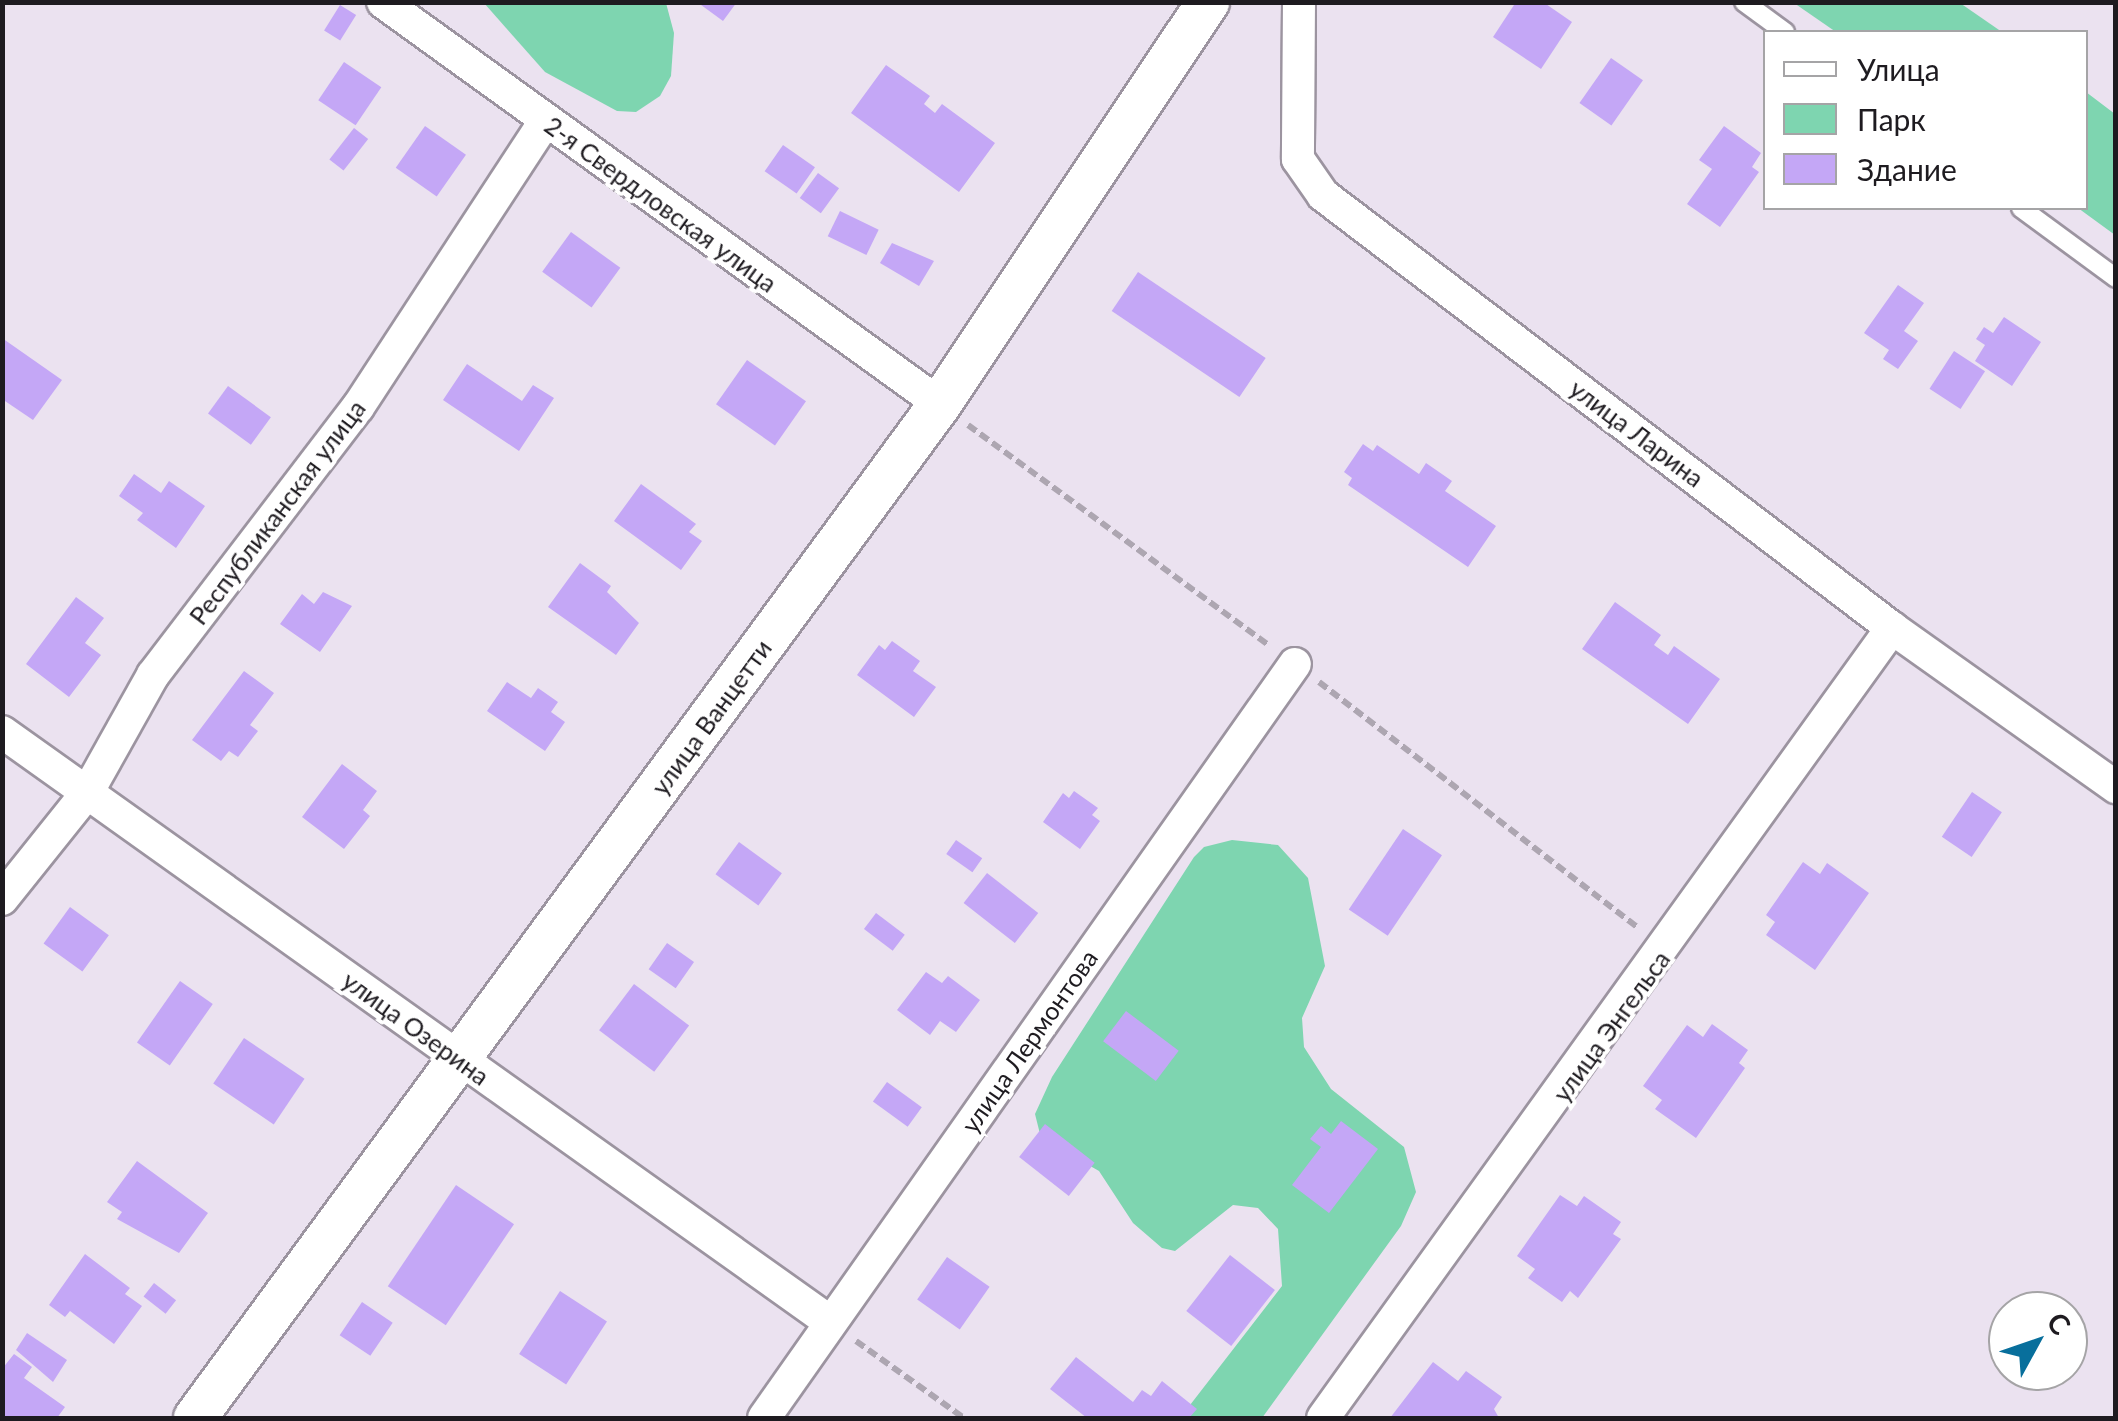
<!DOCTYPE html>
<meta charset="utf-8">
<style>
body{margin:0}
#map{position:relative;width:2118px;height:1421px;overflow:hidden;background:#ebe2f0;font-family:Lato,sans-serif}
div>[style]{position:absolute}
.green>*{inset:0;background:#7ed5b0}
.building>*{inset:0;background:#c4a7f6;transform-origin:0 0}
.path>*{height:6px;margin-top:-3px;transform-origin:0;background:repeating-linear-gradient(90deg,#ada6b1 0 10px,transparent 0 15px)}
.roads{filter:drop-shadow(2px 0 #9c94a0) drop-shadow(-2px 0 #9c94a0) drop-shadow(0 2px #9c94a0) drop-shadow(0 -2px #9c94a0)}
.service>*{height:18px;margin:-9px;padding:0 9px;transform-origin:9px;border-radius:9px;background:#fff}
.minor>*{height:32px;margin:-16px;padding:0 16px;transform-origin:16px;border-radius:16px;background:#fff}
.tertiary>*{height:42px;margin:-21px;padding:0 21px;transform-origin:21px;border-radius:21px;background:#fff}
span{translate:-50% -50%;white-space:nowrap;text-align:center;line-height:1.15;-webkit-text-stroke:8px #fff;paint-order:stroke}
.street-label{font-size:25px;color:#1e1b20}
.frame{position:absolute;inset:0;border:5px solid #1e1b20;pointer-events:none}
.legend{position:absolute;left:1763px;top:30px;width:325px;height:180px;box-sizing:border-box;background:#fff;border:2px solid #a5a4a6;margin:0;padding:12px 18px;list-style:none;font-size:30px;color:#1e1b20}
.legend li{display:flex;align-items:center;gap:20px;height:50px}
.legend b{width:50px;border:2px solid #a5a4a6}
.north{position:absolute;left:1988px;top:1291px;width:100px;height:100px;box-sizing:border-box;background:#fff;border:2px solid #a5a4a6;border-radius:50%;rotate:50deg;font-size:28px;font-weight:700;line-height:40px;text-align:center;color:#1e1b20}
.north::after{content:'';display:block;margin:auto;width:35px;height:45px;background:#086f9c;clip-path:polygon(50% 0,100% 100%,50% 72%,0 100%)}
</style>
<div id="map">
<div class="green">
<div style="clip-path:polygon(484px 3px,666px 3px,674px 33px,671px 76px,660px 96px,636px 112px,617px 111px,545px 72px)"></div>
<div style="clip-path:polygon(1794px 3px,1960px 3px,2002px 32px,1836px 32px)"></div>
<div style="clip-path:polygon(2086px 92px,2115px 114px,2115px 235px,2078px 208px,2086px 208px)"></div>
<div style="clip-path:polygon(1232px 840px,1278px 845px,1308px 878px,1325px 966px,1302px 1018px,1304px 1047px,1331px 1089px,1404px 1147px,1416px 1192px,1401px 1226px,1262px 1418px,1180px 1418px,1282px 1286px,1278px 1229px,1258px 1208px,1233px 1205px,1175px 1251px,1162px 1248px,1133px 1223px,1099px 1171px,1041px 1138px,1035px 1114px,1052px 1077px,1194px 857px,1204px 847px)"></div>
</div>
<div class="building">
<div style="clip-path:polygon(697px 2px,737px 2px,723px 21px)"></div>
<div style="clip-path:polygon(1516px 2px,1543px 2px,1572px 22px,1541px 69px,1493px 37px)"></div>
<div style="left:340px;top:5px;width:19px;height:30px;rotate:32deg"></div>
<div style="left:1611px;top:58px;width:39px;height:55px;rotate:35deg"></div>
<div style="left:344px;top:62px;width:45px;height:46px;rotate:34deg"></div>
<div style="clip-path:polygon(886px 65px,930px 96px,924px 104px,935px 113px,942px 104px,995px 143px,959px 192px,851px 113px)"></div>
<div style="left:425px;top:126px;width:50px;height:51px;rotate:35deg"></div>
<div style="clip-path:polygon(1724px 126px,1761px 153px,1752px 167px,1759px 172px,1720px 227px,1687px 204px,1712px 169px,1699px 160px)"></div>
<div style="left:354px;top:128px;width:18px;height:40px;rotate:38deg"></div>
<div style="left:783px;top:145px;width:39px;height:32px;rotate:35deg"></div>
<div style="left:818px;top:173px;width:26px;height:31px;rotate:36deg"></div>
<div style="left:840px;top:211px;width:43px;height:28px;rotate:26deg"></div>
<div style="left:571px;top:232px;width:61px;height:49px;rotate:36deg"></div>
<div style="clip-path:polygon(892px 243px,934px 261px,919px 286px,880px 263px)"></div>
<div style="left:1138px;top:272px;width:154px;height:47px;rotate:34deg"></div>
<div style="clip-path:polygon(1898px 285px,1924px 303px,1904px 331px,1918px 341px,1898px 369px,1883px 359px,1889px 350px,1864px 333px)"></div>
<div style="clip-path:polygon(2004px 317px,2041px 342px,2012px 386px,1975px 361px,1985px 345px,1976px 339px,1984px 327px,1993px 333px)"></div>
<div style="clip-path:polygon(2px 338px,62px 380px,33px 420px,2px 399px)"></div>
<div style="left:1954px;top:351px;width:37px;height:45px;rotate:33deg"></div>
<div style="left:747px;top:360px;width:72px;height:54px;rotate:35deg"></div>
<div style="clip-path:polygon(467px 364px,522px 401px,533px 385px,554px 398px,519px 451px,443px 400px)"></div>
<div style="left:228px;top:386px;width:53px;height:34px;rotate:36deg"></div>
<div style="clip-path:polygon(1363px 444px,1373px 451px,1377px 445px,1419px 474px,1426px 463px,1452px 481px,1445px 491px,1496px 526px,1468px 567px,1348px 485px,1352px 478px,1344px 472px)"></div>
<div style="clip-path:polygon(134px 474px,161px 493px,169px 481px,205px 506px,176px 548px,137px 520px,143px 513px,119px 496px)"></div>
<div style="clip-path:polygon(641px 484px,696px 524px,689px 532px,702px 541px,681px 570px,614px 521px)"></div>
<div style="clip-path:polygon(580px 563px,611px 586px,607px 592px,639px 623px,616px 655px,548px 607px)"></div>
<div style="clip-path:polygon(323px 592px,352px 606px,320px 652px,280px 624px,302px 594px,314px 604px)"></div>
<div style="clip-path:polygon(76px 597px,104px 618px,85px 643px,101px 655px,69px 697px,26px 664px)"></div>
<div style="clip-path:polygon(1615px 602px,1661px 635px,1654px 645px,1668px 655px,1674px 646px,1720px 679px,1688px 724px,1582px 649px)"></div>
<div style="clip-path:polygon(892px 641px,920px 661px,913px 671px,936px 687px,914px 717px,857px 675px,879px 645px,885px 650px)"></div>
<div style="clip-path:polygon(244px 671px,274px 693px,250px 725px,258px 731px,238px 757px,229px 751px,221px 761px,192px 740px)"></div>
<div style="clip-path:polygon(507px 682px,531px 698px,538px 688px,558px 702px,551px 712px,565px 722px,545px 751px,487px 711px)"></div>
<div style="clip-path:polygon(342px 764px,377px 791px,363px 810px,370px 816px,344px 849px,302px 817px)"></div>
<div style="clip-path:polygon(1074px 791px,1098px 808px,1092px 815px,1100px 821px,1080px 849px,1043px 822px,1063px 793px,1069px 798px)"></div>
<div style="left:1972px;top:792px;width:36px;height:54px;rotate:34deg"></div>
<div style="left:1403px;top:829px;width:47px;height:97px;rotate:34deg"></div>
<div style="left:956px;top:840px;width:32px;height:17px;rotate:35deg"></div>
<div style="left:739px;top:842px;width:53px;height:40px;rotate:36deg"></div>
<div style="clip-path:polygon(1803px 862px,1820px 874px,1827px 863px,1869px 893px,1815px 970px,1766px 935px,1775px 922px,1766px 915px)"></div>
<div style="left:987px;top:873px;width:65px;height:38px;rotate:38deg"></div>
<div style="left:70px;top:907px;width:48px;height:45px;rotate:36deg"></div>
<div style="left:876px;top:913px;width:36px;height:20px;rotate:37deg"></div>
<div style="left:667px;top:943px;width:33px;height:32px;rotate:35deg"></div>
<div style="clip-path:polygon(926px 972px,942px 983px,948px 976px,980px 1000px,956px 1032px,940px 1021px,930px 1035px,897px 1010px)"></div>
<div style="left:180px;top:981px;width:40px;height:75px;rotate:35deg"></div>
<div style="left:634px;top:984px;width:69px;height:58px;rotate:37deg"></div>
<div style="left:1126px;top:1011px;width:66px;height:38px;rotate:37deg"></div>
<div style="clip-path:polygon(1712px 1024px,1748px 1050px,1739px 1063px,1745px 1068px,1696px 1138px,1655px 1109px,1662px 1100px,1643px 1086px,1687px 1025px,1703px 1037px)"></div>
<div style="left:244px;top:1038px;width:73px;height:55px;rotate:34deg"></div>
<div style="left:887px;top:1082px;width:43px;height:24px;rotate:36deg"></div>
<div style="clip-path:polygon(1341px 1121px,1378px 1149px,1329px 1213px,1292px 1185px,1321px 1147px,1310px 1139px,1321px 1126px,1331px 1134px)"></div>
<div style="left:1045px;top:1124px;width:63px;height:42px;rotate:38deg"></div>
<div style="clip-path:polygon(137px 1161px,208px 1213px,179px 1253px,117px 1219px,122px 1212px,107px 1202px)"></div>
<div style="left:456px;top:1185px;width:70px;height:122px;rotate:34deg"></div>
<div style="clip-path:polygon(1560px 1195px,1577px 1206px,1584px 1196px,1621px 1222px,1613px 1234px,1621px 1239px,1578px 1298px,1570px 1291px,1562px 1302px,1528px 1278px,1535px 1269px,1517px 1256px)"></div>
<div style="clip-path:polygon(85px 1254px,130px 1288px,125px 1294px,142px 1306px,114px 1344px,70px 1311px,65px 1317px,49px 1305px)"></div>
<div style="left:1230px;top:1255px;width:57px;height:71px;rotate:38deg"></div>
<div style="left:947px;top:1257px;width:52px;height:52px;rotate:35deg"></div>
<div style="left:154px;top:1283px;width:28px;height:17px;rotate:38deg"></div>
<div style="left:560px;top:1291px;width:56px;height:75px;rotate:33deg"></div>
<div style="left:362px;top:1302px;width:37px;height:40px;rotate:34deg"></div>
<div style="clip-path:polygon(27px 1333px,67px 1360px,53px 1382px,16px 1350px)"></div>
<div style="clip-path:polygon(14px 1354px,32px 1367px,24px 1378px,65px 1407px,57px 1418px,2px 1418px,2px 1369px)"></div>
<div style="clip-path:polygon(1076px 1357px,1133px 1402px,1142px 1390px,1151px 1396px,1162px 1381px,1197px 1409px,1189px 1418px,1087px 1418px,1050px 1389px)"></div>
<div style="clip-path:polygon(1433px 1362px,1458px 1381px,1466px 1371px,1502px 1397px,1494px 1409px,1499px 1418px,1390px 1418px)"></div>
</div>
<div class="path">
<div style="left:968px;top:425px;width:373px;rotate:36.2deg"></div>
<div style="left:1319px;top:682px;width:403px;rotate:37.6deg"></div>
<div style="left:856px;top:1341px;width:133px;rotate:35.5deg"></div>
</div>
<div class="roads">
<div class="service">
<div style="left:1744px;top:2px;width:51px;rotate:36.2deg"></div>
<div style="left:2021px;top:208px;width:118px;rotate:36.4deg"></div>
</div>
<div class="minor">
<div style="left:383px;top:2px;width:687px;rotate:35.82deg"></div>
<div style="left:1299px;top:2px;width:157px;rotate:90.4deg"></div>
<div style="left:1298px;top:159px;width:44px;rotate:55.2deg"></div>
<div style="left:1323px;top:195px;width:715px;rotate:37.27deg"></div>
<div style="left:1892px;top:628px;width:275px;rotate:35.4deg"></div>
<div style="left:2px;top:732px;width:1017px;rotate:35.47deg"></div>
<div style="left:2px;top:899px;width:136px;rotate:-51.3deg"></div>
<div style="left:87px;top:793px;width:135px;rotate:-60.8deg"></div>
<div style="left:153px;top:675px;width:337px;rotate:-52.6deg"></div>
<div style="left:358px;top:407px;width:342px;rotate:-56.8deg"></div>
<div style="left:764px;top:1418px;width:922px;rotate:-54.85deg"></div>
<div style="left:1323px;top:1418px;width:974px;rotate:-54.24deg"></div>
</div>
<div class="tertiary">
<div style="left:195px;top:1418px;width:1258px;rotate:-53.69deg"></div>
<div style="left:940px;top:404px;width:483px;rotate:-56.3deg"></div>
</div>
</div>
<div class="street-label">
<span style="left:661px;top:204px;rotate:36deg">2-я Свердловская улица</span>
<span style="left:1637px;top:433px;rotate:37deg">улица Ларина</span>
<span style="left:277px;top:512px;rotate:-53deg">Республиканская улица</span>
<span style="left:711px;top:717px;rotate:-54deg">улица Ванцетти</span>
<span style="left:1611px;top:1026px;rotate:-54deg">улица Энгельса</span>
<span style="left:416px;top:1028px;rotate:36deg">улица Озерина</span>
<span style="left:1029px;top:1041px;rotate:-55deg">улица Лермонтова</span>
</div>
<div class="frame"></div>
<ul class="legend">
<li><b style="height:12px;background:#fff"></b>Улица</li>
<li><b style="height:28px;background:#7ed5b0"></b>Парк</li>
<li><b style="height:28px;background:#c4a7f6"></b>Здание</li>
</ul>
<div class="north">С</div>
</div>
